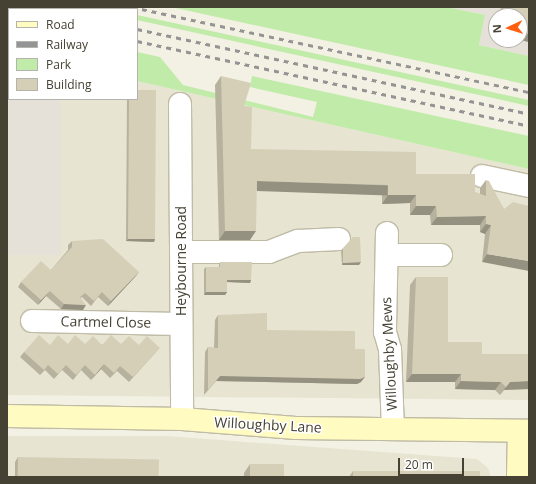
<!DOCTYPE html>
<style>
body{margin:0}
#map{position:relative;width:536px;height:484px;overflow:hidden;background:#f3f1e3;font-family:"Open Sans",sans-serif}
div>[style]{position:absolute}
.residential>*{inset:0;background:#e7e4d1}
.industrial>*{inset:0;background:#e5e1d8}
.green>*{inset:0;background:#c0eba8}
.roads{filter:drop-shadow(1px 0 #bfbba5) drop-shadow(-1px 0 #bfbba5) drop-shadow(0 1px #bfbba5) drop-shadow(0 -1px #bfbba5)}
.street>*{height:22px;margin:-11px;padding:0 11px;transform-origin:11px;border-radius:11px;background:#fff}
.secondary>*{height:22px;margin:-11px;padding:0 11px;transform-origin:11px;border-radius:11px;background:#fffbc1}
.rail>*{height:3px;margin-top:-1.5px;transform-origin:0;background:repeating-linear-gradient(90deg,#949494 0 5px,transparent 0 10px)}
.wall>*{inset:0;background:#b7b29e}
.shaded-wall>*{inset:0;background:#959181;transform-origin:0 0}
.building>*{inset:0;background:#d5cfb8;transform-origin:0 0}
span{translate:-50% -50%;white-space:nowrap;text-align:center;line-height:1.15;-webkit-text-stroke:3px #fff;paint-order:stroke}
.street-label{font-size:14px;color:#454133}
.frame{position:absolute;inset:0;border:8px solid #454133;pointer-events:none}
.legend{position:absolute;left:8px;top:8px;width:130px;height:92px;box-sizing:border-box;background:#fff;border:1px solid #b5b3ad;margin:0;padding:5px 7px;list-style:none;font-size:12px;color:#454133}
.legend li{display:flex;align-items:center;gap:8px;height:20px}
.legend b{width:20px;border:1px solid #b5b3ad}
.north{position:absolute;left:488px;top:8px;width:40px;height:40px;box-sizing:border-box;background:#fff;border:1px solid #b5b3ad;border-radius:50%;rotate:266deg;font-size:11px;font-weight:700;line-height:16px;text-align:center;color:#454133}
.north::after{content:'';display:block;margin:auto;width:14px;height:18px;background:#ff5f0e;clip-path:polygon(50% 0,100% 100%,50% 72%,0 100%)}
.scale{position:absolute;left:398px;top:458px;width:66px;height:18px;box-sizing:border-box;border:2px solid #454133;border-top:0;padding-left:5px;font-size:12px;line-height:14px;white-space:nowrap;color:#454133;-webkit-text-stroke:3px #fff;paint-order:stroke}
</style>
<div id="map">
<div class="residential">
<div style="clip-path:polygon(137px 81px,529px 169px,529px 400px,7px 395px,7px 255px,61px 255px,61px 99px,137px 99px)"></div>
<div style="clip-path:polygon(7px 436px,166px 436px,477px 459px,488px 468px,491px 477px,7px 477px)"></div>
</div>
<div class="industrial">
<div style="clip-path:polygon(evenodd,446px 7px,529px 7px,529px 56px,479px 45px,485px 15px,446px 7px,496px 16px,520px 16px,520px 40px,496px 40px,496px 16px)"></div>
<div style="clip-path:polygon(7px 56px,9px 99px,61px 99px,61px 255px,7px 255px)"></div>
</div>
<div class="green">
<div style="clip-path:polygon(171px 7px,446px 7px,485px 15px,479px 45px,529px 56px,529px 85px)"></div>
<div style="clip-path:polygon(137px 15px,529px 100px,529px 106px,137px 20px)"></div>
<div style="clip-path:polygon(137px 52px,160px 57px,183px 85px,313px 117px,317px 102px,250px 87px,252px 76px,529px 136px,529px 169px,137px 81px)"></div>
</div>
<div class="roads">
<div class="street">
<div style="left:180px;top:104px;width:315px;rotate:89.6deg"></div>
<div style="left:482px;top:176px;width:48px;rotate:12deg"></div>
<div style="left:387px;top:233px;width:99px;rotate:91.2deg"></div>
<div style="left:385px;top:332px;width:18px;rotate:74deg"></div>
<div style="left:390px;top:349px;width:80px;rotate:87.9deg"></div>
<div style="left:181px;top:252px;width:88px"></div>
<div style="left:269px;top:252px;width:31px;rotate:-21deg"></div>
<div style="left:298px;top:241px;width:41px;rotate:-2.8deg"></div>
<div style="left:387px;top:255px;width:54px"></div>
<div style="left:32px;top:321px;width:149px;rotate:1.2deg"></div>
</div>
<div class="secondary">
<div style="left:7px;top:416px;width:175px;rotate:1deg"></div>
<div style="left:182px;top:419px;width:114px;rotate:4.5deg"></div>
<div style="left:296px;top:428px;width:233px;rotate:0.7deg"></div>
<div style="left:518px;top:477px;width:46px;rotate:-88.8deg"></div>
</div>
</div>
<div class="rail">
<div style="left:35px;top:7px;width:9px;rotate:13deg"></div>
<div style="left:132px;top:7px;width:406px;rotate:12.1deg"></div>
<div style="left:7px;top:13px;width:2px"></div>
<div style="left:137px;top:29px;width:401px;rotate:12.2deg"></div>
<div style="left:137px;top:41px;width:401px;rotate:12.2deg"></div>
</div>
<div class="wall">
<div style="clip-path:polygon(501px 7px,529px 7px,529px 42px,520px 40px,520px 16px,499px 16px)"></div>
<div style="clip-path:polygon(221px 76px,244px 106px,251px 149px,416px 174px,480px 194px,480px 188px,486px 180px,504px 209px,529px 206px,482px 262px,485px 234px,480px 232px,480px 225px,431px 225px,430px 215px,410px 215px,410px 203px,382px 204px,382px 193px,256px 189px,250px 240px,219px 240px,215px 85px)"></div>
<div style="clip-path:polygon(127px 99px,137px 99px,155px 239px,154px 242px,126px 241px)"></div>
<div style="clip-path:polygon(72px 241px,139px 272px,135px 277px,108px 306px,98px 297px,91px 306px,82px 297px,81px 298px,83px 310px,61px 309px,46px 296px,38px 305px,18px 287px,21px 282px,51px 270px,68px 250px,68px 245px)"></div>
<div style="clip-path:polygon(343px 248px,359px 265px,342px 265px,341px 251px)"></div>
<div style="clip-path:polygon(220px 262px,251px 280px,250px 283px,227px 282px,227px 292px,225px 295px,204px 295px,204px 269px,206px 267px,219px 267px,219px 264px)"></div>
<div style="clip-path:polygon(416px 277px,448px 342px,482px 354px,529px 354px,529px 389px,504px 390px,500px 395px,495px 390px,455px 389px,455px 382px,406px 382px,410px 285px)"></div>
<div style="clip-path:polygon(218px 315px,267px 330px,355px 349px,361px 382px,357px 384px,216px 381px,204px 395px,205px 352px,208px 347px,214px 348px,215px 320px)"></div>
<div style="clip-path:polygon(68px 344px,139px 345px,156px 352px,129px 382px,117px 371px,110px 378px,101px 369px,91px 380px,81px 370px,73px 380px,62px 370px,54px 379px,45px 370px,40px 375px,20px 357px,24px 352px,50px 345px)"></div>
<div style="clip-path:polygon(18px 457px,159px 477px,15px 477px,15px 462px)"></div>
<div style="clip-path:polygon(250px 464px,284px 477px,244px 477px,244px 473px)"></div>
<div style="clip-path:polygon(353px 471px,480px 477px,349px 477px)"></div>
</div>
<div class="shaded-wall">
<div style="clip-path:polygon(520px 32px,529px 34px,529px 42px,520px 40px)"></div>
<div style="left:257px;top:181px;width:131px;height:10px;rotate:2deg"></div>
<div style="clip-path:polygon(388px 195px,416px 195px,410px 203px,382px 204px)"></div>
<div style="clip-path:polygon(416px 206px,436px 206px,430px 215px,410px 215px)"></div>
<div style="clip-path:polygon(486px 216px,480px 225px,431px 225px,437px 217px)"></div>
<div style="clip-path:polygon(486px 224px,491px 225px,485px 234px,480px 232px)"></div>
<div style="clip-path:polygon(225px 231px,256px 231px,250px 240px,219px 240px)"></div>
<div style="clip-path:polygon(128px 239px,155px 239px,154px 242px,126px 241px)"></div>
<div style="clip-path:polygon(487px 254px,529px 261px,529px 271px,482px 262px)"></div>
<div style="clip-path:polygon(361px 262px,359px 265px,342px 265px,343px 263px)"></div>
<div style="clip-path:polygon(139px 272px,135px 277px,108px 306px,111px 301px)"></div>
<div style="clip-path:polygon(227px 280px,251px 280px,250px 283px,226px 282px)"></div>
<div style="clip-path:polygon(50px 291px,46px 296px,38px 305px,41px 300px)"></div>
<div style="clip-path:polygon(206px 292px,227px 292px,225px 295px,204px 295px)"></div>
<div style="clip-path:polygon(64px 304px,86px 305px,83px 310px,61px 309px)"></div>
<div style="clip-path:polygon(104px 364px,101px 369px,91px 380px,95px 375px)"></div>
<div style="clip-path:polygon(412px 374px,461px 374px,455px 382px,406px 382px)"></div>
<div style="clip-path:polygon(220px 376px,365px 377px,361px 382px,357px 384px,216px 381px,204px 395px)"></div>
<div style="clip-path:polygon(461px 381px,501px 382px,495px 390px,455px 389px)"></div>
<div style="clip-path:polygon(529px 381px,529px 389px,504px 390px,500px 395px,506px 387px,510px 382px)"></div>
</div>
<div class="building">
<div style="clip-path:polygon(504px 7px,529px 7px,529px 34px,520px 32px,520px 16px,502px 16px)"></div>
<div style="clip-path:polygon(221px 76px,251px 83px,244px 106px,252px 107px,251px 149px,416px 152px,416px 174px,475px 174px,475px 192px,486px 196px,486px 180px,489px 181px,504px 209px,513px 202px,529px 206px,529px 261px,487px 254px,491px 225px,486px 224px,486px 216px,437px 217px,436px 206px,416px 206px,416px 195px,388px 195px,388px 185px,257px 181px,256px 231px,225px 231px)"></div>
<div style="clip-path:polygon(137px 90px,156px 90px,155px 239px,128px 239px,129px 99px,137px 99px)"></div>
<div style="clip-path:polygon(353px 237px,360px 237px,361px 262px,343px 263px,343px 248px)"></div>
<div style="clip-path:polygon(103px 239px,139px 272px,111px 301px,102px 292px,94px 301px,85px 293px,80px 297px,86px 305px,64px 304px,50px 291px,41px 300px,21px 282px,41px 261px,51px 270px,72px 247px,72px 241px)"></div>
<div style="clip-path:polygon(220px 262px,252px 262px,251px 280px,227px 280px,227px 292px,206px 292px,206px 267px,220px 267px)"></div>
<div style="clip-path:polygon(416px 277px,448px 277px,448px 342px,482px 342px,482px 354px,529px 354px,529px 381px,510px 382px,506px 387px,501px 382px,461px 381px,461px 374px,412px 374px)"></div>
<div style="clip-path:polygon(267px 313px,267px 330px,355px 331px,355px 349px,365px 349px,365px 377px,360px 379px,220px 376px,208px 390px,208px 347px,218px 348px,218px 315px)"></div>
<div style="clip-path:polygon(39px 335px,50px 345px,58px 335px,68px 344px,75px 335px,85px 344px,93px 336px,102px 345px,111px 335px,121px 344px,129px 336px,139px 345px,147px 336px,160px 348px,133px 377px,120px 366px,114px 373px,104px 364px,95px 375px,85px 365px,76px 375px,66px 365px,58px 374px,48px 365px,44px 370px,24px 352px)"></div>
<div style="left:18px;top:457px;width:141px;height:20px;rotate:1deg"></div>
<div style="left:250px;top:464px;width:34px;height:13px"></div>
<div style="left:353px;top:471px;width:127px;height:6px"></div>
</div>
<div class="street-label">
<span style="left:181px;top:261px;rotate:-90deg">Heybourne Road</span>
<span style="left:106px;top:322px;rotate:1deg">Cartmel Close</span>
<span style="left:389px;top:354px;rotate:-93deg">Willoughby Mews</span>
<span style="left:268px;top:425px;rotate:3deg">Willoughby Lane</span>
</div>
<div class="frame"></div>
<ul class="legend">
<li><b style="height:5px;background:#fffbc1"></b>Road</li>
<li><b style="height:5px;background:#949494"></b>Railway</li>
<li><b style="height:11px;background:#c0eba8"></b>Park</li>
<li><b style="height:11px;background:#d5cfb8"></b>Building</li>
</ul>
<div class="north">N</div>
<div class="scale">20 m</div>
</div>
